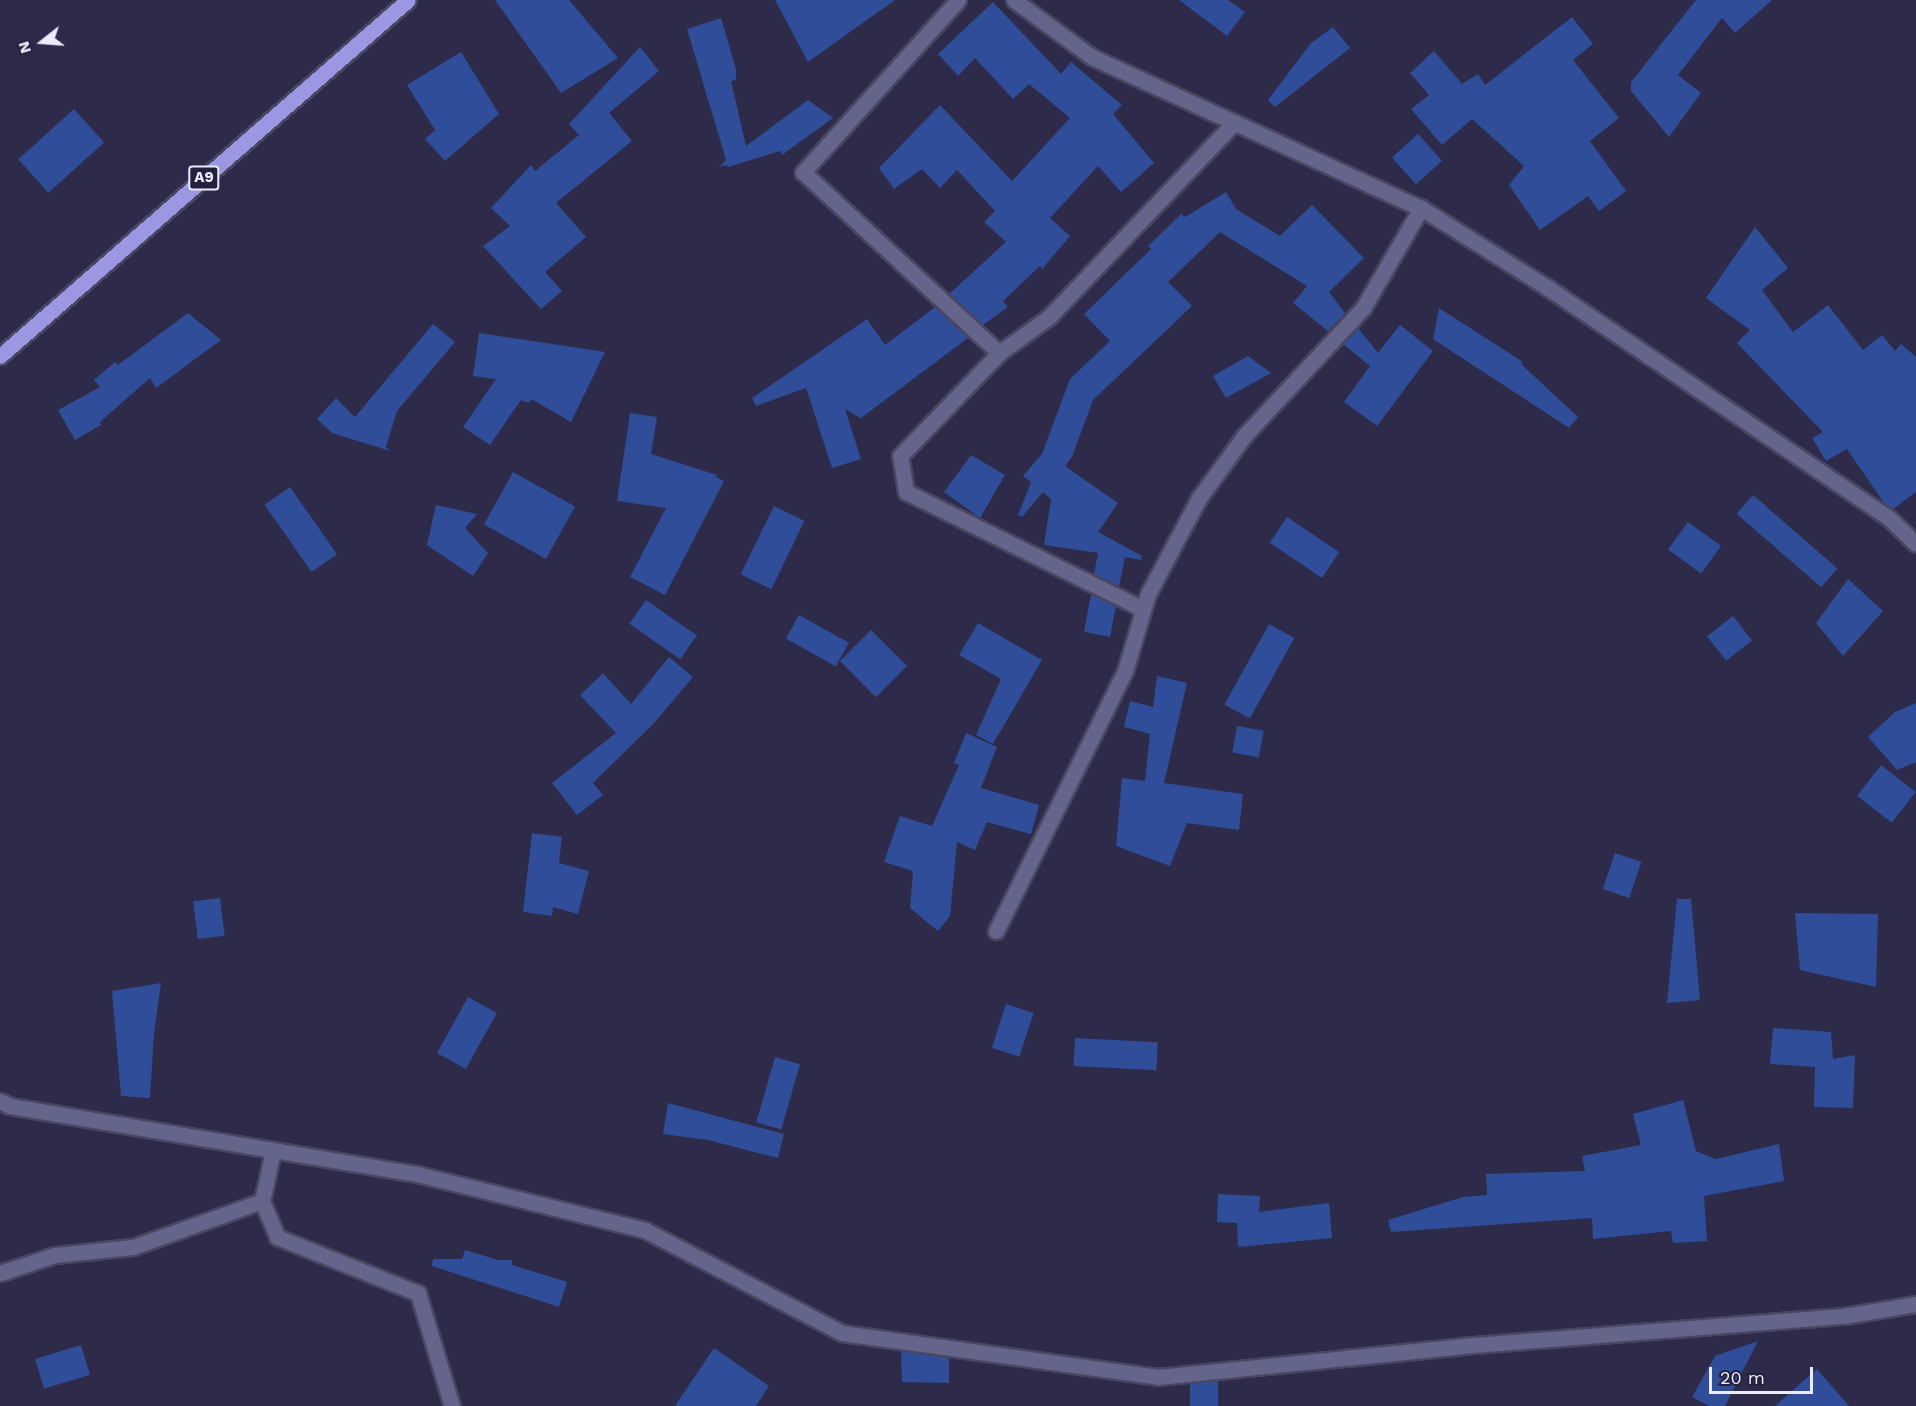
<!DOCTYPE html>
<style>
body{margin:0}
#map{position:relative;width:1916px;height:1406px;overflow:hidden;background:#2d2b49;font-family:"Work Sans",sans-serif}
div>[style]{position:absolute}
.building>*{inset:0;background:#2f4d99;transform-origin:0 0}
.roads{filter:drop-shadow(2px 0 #484662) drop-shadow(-2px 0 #484662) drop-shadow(0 2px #484662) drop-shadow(0 -2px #484662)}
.minor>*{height:15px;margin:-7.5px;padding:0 7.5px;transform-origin:7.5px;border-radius:7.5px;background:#65648a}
.major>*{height:15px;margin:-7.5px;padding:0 7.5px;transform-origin:7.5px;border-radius:7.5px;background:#9b97e3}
span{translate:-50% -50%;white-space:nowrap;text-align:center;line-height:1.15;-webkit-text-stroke:6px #23213e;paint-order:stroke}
.shield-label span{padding:2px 4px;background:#23213e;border:2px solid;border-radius:4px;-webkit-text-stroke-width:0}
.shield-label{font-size:15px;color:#ececfc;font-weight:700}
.north{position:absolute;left:12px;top:12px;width:60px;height:60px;-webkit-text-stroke:4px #23213e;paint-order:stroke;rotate:253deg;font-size:16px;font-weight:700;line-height:24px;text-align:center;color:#ececfc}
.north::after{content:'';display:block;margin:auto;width:21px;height:27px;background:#ececfc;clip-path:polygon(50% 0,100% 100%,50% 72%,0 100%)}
.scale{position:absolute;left:1709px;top:1367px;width:104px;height:27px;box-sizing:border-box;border:3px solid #ececfc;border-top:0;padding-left:8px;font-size:18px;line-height:21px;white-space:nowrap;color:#ececfc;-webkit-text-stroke:4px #23213e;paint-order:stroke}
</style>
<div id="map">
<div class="building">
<div style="clip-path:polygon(495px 0,569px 0,618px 58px,561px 93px)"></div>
<div style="clip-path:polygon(775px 0,895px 0,808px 62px)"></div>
<div style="clip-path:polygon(1179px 0,1228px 0,1245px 12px,1227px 36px)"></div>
<div style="clip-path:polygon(1696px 0,1772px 0,1735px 33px,1722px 18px,1678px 75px,1701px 93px,1669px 137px,1631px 91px,1631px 82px)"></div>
<div style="clip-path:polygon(993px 2px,1061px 74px,1071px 62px,1122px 105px,1113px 114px,1154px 163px,1121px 192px,1098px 166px,1050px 218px,1070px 236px,1042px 269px,1040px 266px,1003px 301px,1008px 307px,983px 325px,949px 294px,1006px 242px,984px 222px,995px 211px,957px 170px,940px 188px,922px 169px,894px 189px,879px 168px,940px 105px,1012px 181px,1070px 118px,1029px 84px,1013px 99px,975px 58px,958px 76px,938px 54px)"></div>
<div style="clip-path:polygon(1572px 17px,1593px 44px,1573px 60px,1619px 118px,1590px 141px,1626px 191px,1599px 211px,1588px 196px,1540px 230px,1509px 185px,1524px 166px,1472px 119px,1442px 145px,1411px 109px,1429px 95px,1410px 73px,1434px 51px,1462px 84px,1478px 74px,1485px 85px)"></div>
<div style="clip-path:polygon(721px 18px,736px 69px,736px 80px,731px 81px,746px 146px,808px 100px,833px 118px,782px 155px,780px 151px,728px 167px,727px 165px,719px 167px,726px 160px,687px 29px)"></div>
<div style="clip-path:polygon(1333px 27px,1350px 48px,1275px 107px,1268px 100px,1311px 43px)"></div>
<div style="clip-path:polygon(640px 47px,659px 71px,609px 113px,632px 141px,556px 203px,586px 237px,545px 272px,562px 291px,541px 309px,483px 246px,510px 226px,491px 208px,531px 165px,535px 171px,579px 135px,569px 124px)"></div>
<div style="clip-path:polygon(461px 52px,499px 114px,445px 161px,425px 139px,435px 130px,407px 85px)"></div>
<div style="left:74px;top:109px;width:45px;height:75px;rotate:48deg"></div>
<div style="left:1418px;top:134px;width:36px;height:35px;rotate:48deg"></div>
<div style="clip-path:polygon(1226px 192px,1236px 209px,1280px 236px,1312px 205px,1364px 258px,1329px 292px,1345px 313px,1328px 331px,1293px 303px,1307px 286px,1220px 232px,1168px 282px,1192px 306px,1093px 400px,1072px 457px,1065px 466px,1118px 503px,1098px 532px,1142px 556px,1141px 560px,1125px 557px,1119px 586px,1094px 574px,1098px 553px,1044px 545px,1051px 499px,1043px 492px,1022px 517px,1018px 515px,1031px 482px,1023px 476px,1042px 454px,1070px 379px,1110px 341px,1084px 314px,1151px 249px,1148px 246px,1181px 214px,1185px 217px)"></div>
<div style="clip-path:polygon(1755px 227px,1788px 268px,1762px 290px,1793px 332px,1828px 305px,1863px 350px,1882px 335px,1895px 351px,1901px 344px,1916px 357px,1916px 492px,1893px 509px,1884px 503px,1847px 449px,1826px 461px,1812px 438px,1823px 432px,1737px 343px,1750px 330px,1706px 298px)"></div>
<div style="clip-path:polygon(935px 307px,968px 338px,861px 418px,845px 409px,861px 459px,832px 468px,806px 388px,756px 406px,752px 398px,867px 319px,885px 345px)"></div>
<div style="clip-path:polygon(1439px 308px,1523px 362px,1521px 364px,1578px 417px,1569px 428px,1433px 339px)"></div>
<div style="clip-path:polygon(188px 313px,221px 340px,156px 388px,150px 378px,100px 422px,101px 425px,75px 440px,58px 410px,100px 387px,94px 380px,115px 362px,118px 365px)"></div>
<div style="clip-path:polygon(433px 324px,455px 342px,397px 411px,386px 447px,390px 451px,332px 433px,317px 419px,336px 398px,355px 417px)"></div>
<div style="clip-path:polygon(1400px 325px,1433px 351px,1377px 426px,1344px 402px,1370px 366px,1343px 344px,1358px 328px,1378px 353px)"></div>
<div style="clip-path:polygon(479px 333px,605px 352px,571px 422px,531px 399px,529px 403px,521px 400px,490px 445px,463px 427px,496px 379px,473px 376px)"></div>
<div style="clip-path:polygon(1248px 356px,1271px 373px,1226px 398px,1213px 376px)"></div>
<div style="clip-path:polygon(630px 413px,657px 417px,651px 454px,717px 475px,716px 477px,724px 481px,665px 595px,630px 577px,666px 508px,617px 501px)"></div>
<div style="clip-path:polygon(971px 455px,1005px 475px,980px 518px,944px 492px)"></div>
<div style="left:513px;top:472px;width:71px;height:60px;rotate:29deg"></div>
<div style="left:290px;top:487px;width:82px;height:31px;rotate:55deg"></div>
<div style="left:1753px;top:495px;width:112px;height:25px;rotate:41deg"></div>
<div style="clip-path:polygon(436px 505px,477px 514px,465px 528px,488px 553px,473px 576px,427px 545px)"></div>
<div style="left:774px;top:506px;width:34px;height:76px;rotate:26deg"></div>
<div style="left:1287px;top:517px;width:63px;height:31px;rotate:34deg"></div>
<div style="left:1688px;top:522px;width:41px;height:34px;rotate:36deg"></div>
<div style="clip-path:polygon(1848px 579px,1883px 611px,1843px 656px,1816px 623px)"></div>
<div style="clip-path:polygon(1091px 594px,1116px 606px,1110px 637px,1084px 632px)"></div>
<div style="left:646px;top:600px;width:62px;height:29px;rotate:35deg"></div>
<div style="left:799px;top:615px;width:57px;height:27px;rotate:29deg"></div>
<div style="left:1733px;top:616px;width:31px;height:33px;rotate:52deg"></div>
<div style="clip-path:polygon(978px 623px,1042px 660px,993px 744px,976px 735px,1001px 679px,959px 655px)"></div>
<div style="left:1269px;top:624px;width:29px;height:92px;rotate:29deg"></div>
<div style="left:871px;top:630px;width:51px;height:44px;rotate:45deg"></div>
<div style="clip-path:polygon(669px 657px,693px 677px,654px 723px,593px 783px,603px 795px,577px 815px,552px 783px,616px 733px,580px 695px,603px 673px,631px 704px)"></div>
<div style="clip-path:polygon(1157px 676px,1187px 683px,1164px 783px,1243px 794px,1239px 830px,1187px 823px,1170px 866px,1116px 846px,1122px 778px,1145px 781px,1150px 734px,1124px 727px,1130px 701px,1153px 707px)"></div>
<div style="clip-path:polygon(1916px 703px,1916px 762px,1897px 770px,1868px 737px,1895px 712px)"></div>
<div style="left:1237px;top:726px;width:27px;height:27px;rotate:10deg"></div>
<div style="clip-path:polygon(966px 733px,997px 747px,981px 788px,1039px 805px,1031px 834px,987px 822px,975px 850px,957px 842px,950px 916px,938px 931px,910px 908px,913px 871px,884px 862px,900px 816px,932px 826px,959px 765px,954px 763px)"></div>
<div style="left:1881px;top:765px;width:44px;height:39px;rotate:38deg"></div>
<div style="clip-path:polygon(532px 833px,562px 837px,559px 863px,589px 871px,578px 914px,553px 907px,552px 916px,523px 912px)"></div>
<div style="left:1615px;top:853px;width:28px;height:38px;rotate:19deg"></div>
<div style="left:220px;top:898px;width:38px;height:27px;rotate:83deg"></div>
<div style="clip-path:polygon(1677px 899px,1691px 899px,1700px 1000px,1667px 1003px)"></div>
<div style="clip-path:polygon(1795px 913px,1878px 914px,1876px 987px,1800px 970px)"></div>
<div style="clip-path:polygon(161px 983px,154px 1033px,150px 1098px,121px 1096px,112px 991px)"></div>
<div style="left:468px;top:997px;width:33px;height:64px;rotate:29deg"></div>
<div style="left:1006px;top:1004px;width:29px;height:46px;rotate:18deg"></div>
<div style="clip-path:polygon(1773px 1028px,1831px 1032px,1833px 1059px,1855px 1055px,1853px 1108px,1814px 1107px,1815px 1067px,1770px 1064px)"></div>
<div style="left:1075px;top:1038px;width:83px;height:28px;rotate:3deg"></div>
<div style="left:775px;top:1057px;width:26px;height:68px;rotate:16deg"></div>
<div style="clip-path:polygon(1683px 1100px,1696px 1151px,1716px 1159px,1779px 1144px,1784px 1181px,1704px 1196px,1707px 1241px,1673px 1243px,1671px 1231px,1593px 1239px,1592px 1218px,1391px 1232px,1388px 1220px,1463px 1197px,1487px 1195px,1486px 1174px,1585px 1171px,1582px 1156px,1641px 1145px,1633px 1114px)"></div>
<div style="clip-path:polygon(668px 1103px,784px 1134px,778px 1158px,708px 1140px,663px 1134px)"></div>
<div style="clip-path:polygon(1218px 1194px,1260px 1196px,1259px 1212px,1329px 1203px,1332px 1238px,1238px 1247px,1237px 1223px,1217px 1222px)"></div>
<div style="clip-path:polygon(465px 1250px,498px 1260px,512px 1260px,512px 1265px,567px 1282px,559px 1307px,432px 1266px,433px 1259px,462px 1259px)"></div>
<div style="clip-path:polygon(1758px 1341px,1725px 1406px,1709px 1406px,1692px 1397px,1715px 1356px)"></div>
<div style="left:81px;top:1345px;width:31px;height:48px;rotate:73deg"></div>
<div style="clip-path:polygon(714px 1348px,769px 1386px,756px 1406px,675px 1406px)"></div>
<div style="clip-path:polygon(901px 1351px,949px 1358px,949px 1383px,902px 1382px)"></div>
<div style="clip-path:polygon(1817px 1369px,1849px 1406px,1775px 1406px)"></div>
<div style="left:1218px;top:1381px;width:25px;height:28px;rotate:90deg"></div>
</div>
<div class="roads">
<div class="minor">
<div style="left:958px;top:0;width:232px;rotate:132deg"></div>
<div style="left:803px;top:172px;width:267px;rotate:42.7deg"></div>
<div style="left:1014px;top:0;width:97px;rotate:36.2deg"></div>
<div style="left:1092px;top:57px;width:362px;rotate:24.7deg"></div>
<div style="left:1421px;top:208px;width:150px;rotate:32.2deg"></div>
<div style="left:1548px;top:288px;width:411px;rotate:34deg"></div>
<div style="left:1889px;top:518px;width:37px;rotate:44deg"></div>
<div style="left:1143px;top:609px;width:264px;rotate:-153.7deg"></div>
<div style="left:906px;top:492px;width:36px;rotate:-99deg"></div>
<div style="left:900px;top:456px;width:143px;rotate:-46.1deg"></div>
<div style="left:999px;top:353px;width:62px;rotate:-35.8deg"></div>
<div style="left:1049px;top:317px;width:269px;rotate:-46.4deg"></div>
<div style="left:996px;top:931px;width:290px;rotate:-63.6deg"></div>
<div style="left:1125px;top:671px;width:80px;rotate:-73.4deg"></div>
<div style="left:1148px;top:594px;width:109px;rotate:-62deg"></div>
<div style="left:1199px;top:498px;width:77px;rotate:-54deg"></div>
<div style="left:1244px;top:436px;width:175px;rotate:-47.1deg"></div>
<div style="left:1363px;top:308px;width:116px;rotate:-59.9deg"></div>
<div style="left:0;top:1101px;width:11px;rotate:27deg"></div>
<div style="left:10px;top:1106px;width:413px;rotate:9.5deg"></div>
<div style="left:417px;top:1174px;width:235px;rotate:13.8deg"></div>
<div style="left:645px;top:1230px;width:222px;rotate:27.6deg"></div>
<div style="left:842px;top:1333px;width:319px;rotate:7.9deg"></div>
<div style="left:1158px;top:1377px;width:305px;rotate:-5.8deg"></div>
<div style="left:1461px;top:1346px;width:384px;rotate:-4.5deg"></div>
<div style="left:1844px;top:1316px;width:73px;rotate:-9.5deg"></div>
<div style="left:273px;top:1151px;width:51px;rotate:102.4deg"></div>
<div style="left:262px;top:1201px;width:39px;rotate:67deg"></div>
<div style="left:277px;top:1237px;width:152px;rotate:21.7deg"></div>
<div style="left:418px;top:1293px;width:118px;rotate:73.3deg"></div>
<div style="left:0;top:1273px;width:58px;rotate:-18.1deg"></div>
<div style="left:55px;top:1255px;width:78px;rotate:-5.9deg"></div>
<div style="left:133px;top:1247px;width:137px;rotate:-19.6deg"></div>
</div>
<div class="major">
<div style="left:0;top:356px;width:541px;rotate:-41.11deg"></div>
</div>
</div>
<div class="shield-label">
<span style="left:204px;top:178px">A9</span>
</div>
<div class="north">N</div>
<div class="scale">20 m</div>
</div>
